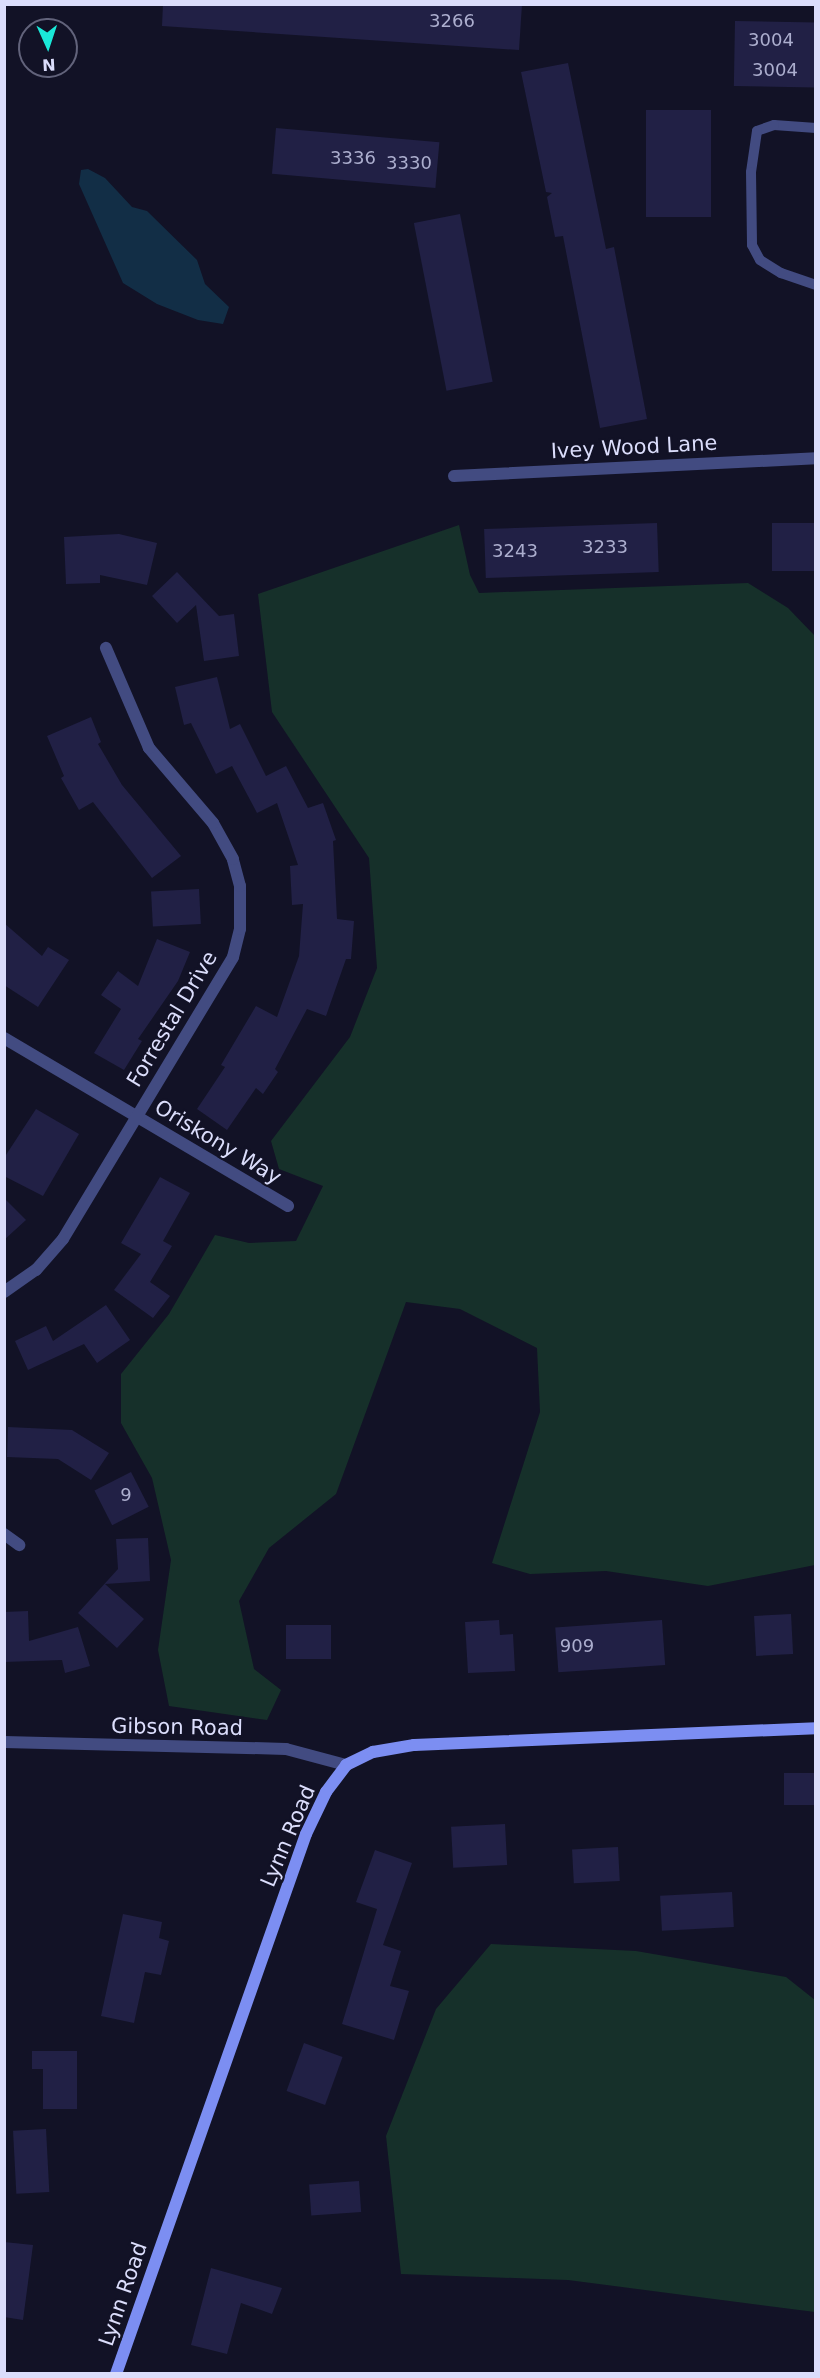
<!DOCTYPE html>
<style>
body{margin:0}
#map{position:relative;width:820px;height:2378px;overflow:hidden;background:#121226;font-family:"DejaVu Sans",sans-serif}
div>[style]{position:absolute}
.green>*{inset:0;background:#16302a}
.water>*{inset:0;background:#122e46}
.building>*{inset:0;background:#212045;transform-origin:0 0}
.lane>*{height:10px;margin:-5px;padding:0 5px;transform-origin:5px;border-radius:5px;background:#424b81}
.street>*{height:12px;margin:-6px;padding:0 6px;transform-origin:6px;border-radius:6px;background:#424b81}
.secondary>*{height:12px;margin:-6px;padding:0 6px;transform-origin:6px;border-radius:6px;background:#7c8ef2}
span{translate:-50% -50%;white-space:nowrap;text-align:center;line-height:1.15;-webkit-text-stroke:4.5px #121226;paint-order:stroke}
.number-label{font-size:18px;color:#acaece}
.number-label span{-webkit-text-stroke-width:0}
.street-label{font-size:21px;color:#dbddfb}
.frame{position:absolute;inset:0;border:6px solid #dbddfb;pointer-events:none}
.north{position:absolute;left:18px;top:18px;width:60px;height:60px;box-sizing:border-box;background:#121226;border:2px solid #62637b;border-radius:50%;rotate:177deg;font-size:16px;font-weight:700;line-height:24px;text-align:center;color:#dbddfb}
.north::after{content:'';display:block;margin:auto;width:21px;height:27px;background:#1ae8d8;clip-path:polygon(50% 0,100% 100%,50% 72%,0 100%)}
</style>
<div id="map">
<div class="green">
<div style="clip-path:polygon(459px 525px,470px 575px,479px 593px,748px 583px,788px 608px,815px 636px,815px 1565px,708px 1586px,606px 1571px,530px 1574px,492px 1563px,540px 1412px,537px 1348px,460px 1309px,406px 1302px,336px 1494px,269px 1548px,239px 1601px,254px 1669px,281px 1690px,267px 1720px,169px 1706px,158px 1650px,171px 1560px,152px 1478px,121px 1423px,121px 1374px,169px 1314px,215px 1235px,249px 1243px,296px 1241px,323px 1186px,279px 1169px,271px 1141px,350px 1037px,377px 968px,369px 858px,272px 712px,258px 594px)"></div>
<div style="clip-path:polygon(491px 1944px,636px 1951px,786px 1977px,815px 2000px,815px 2312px,568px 2280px,401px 2274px,386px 2136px,436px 2009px)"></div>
</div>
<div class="water">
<div style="clip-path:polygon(88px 169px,105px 178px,132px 207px,147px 211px,197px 260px,205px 284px,229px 307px,223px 324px,198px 320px,157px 304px,123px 283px,79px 184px,81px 170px)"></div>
</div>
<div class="building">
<div style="clip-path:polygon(163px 4px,522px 4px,519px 50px,162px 26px)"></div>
<div style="left:735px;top:21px;width:81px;height:65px;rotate:1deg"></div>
<div style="clip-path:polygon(568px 63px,606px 249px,614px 247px,647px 419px,600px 428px,563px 236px,555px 237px,547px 197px,552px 193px,546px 192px,521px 72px)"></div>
<div style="left:646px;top:110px;width:65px;height:107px"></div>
<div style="left:276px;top:128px;width:164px;height:46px;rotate:5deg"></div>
<div style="left:460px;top:214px;width:171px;height:47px;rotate:79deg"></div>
<div style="left:657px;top:523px;width:49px;height:173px;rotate:88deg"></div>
<div style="left:816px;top:523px;width:48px;height:44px;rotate:90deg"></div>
<div style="clip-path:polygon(119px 534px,157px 543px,147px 585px,100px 575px,100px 583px,66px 584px,64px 537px)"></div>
<div style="clip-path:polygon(177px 572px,219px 616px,234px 614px,239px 656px,204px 661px,196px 605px,177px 623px,152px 596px)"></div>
<div style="clip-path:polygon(217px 677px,230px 729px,240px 724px,266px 776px,286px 766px,308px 808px,323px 803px,336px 840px,333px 841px,337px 919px,354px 921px,351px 959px,346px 959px,326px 1016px,307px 1009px,275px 1069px,278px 1072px,263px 1094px,256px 1088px,227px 1130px,197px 1109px,225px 1067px,221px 1065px,256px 1006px,277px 1017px,299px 956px,303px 904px,292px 905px,290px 866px,298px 865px,277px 803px,257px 813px,232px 766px,216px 774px,191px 723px,184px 725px,175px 687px)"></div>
<div style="clip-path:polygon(91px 717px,101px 742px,98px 744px,122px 785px,181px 856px,152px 878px,93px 802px,79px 810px,61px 778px,64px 776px,47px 736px)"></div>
<div style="left:199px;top:889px;width:35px;height:48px;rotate:87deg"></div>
<div style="clip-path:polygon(4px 923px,42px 956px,48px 947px,69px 960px,38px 1007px,4px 985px)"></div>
<div style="clip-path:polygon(157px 939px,190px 952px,178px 981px,138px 1039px,142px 1041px,124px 1070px,94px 1053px,121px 1009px,101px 995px,118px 971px,138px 986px)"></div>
<div style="clip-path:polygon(36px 1109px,79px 1134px,43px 1196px,4px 1176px,4px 1158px)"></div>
<div style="clip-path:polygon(160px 1177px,190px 1193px,163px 1241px,172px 1246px,150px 1282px,170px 1296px,153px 1318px,114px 1290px,141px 1254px,121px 1243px)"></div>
<div style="clip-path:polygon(4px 1198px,26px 1220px,4px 1240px)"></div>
<div style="clip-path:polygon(106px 1305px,130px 1340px,97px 1363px,84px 1344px,28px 1370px,15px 1341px,46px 1326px,53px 1341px)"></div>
<div style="clip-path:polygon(8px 1427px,72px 1430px,109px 1453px,91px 1480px,58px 1459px,7px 1457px)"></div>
<div style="left:131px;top:1472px;width:39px;height:41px;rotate:63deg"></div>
<div style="clip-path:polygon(148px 1538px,150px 1581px,105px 1584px,144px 1619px,117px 1648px,78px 1613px,118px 1569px,116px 1539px)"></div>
<div style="clip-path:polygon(28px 1611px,29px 1641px,78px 1627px,90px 1666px,65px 1673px,62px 1660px,4px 1662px,4px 1612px)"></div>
<div style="left:791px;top:1614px;width:40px;height:37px;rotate:87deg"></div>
<div style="clip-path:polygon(499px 1620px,500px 1635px,513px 1634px,515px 1671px,468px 1673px,465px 1622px)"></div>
<div style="left:662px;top:1620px;width:45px;height:107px;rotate:86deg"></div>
<div style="left:286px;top:1625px;width:45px;height:34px"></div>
<div style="left:816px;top:1773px;width:32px;height:32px;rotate:90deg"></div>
<div style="left:505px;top:1824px;width:41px;height:54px;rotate:87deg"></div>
<div style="left:618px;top:1847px;width:34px;height:46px;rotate:87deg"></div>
<div style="clip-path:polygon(375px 1850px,412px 1863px,383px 1945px,401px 1951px,390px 1986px,409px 1991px,394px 2040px,342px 2024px,377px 1909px,356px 1902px)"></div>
<div style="left:732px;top:1892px;width:35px;height:72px;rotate:87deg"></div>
<div style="clip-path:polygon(123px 1914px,162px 1922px,159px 1938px,169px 1941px,161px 1975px,145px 1972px,134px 2023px,101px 2016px)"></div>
<div style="left:304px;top:2043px;width:41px;height:51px;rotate:20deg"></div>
<div style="clip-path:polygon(32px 2051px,77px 2051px,77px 2109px,43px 2109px,43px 2069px,32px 2069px)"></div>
<div style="left:46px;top:2129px;width:63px;height:33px;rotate:87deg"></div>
<div style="left:359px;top:2181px;width:31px;height:50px;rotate:86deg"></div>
<div style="clip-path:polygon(4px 2242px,33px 2245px,23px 2320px,4px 2317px)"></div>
<div style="clip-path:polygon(211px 2268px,282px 2288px,272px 2314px,241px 2303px,227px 2354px,191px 2345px)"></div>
</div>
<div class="lane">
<div style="left:816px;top:128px;width:42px;rotate:-175.9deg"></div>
<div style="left:774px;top:125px;width:18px;rotate:161deg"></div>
<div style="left:757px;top:131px;width:41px;rotate:98.3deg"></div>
<div style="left:751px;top:172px;width:73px;rotate:89.2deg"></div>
<div style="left:752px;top:245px;width:17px;rotate:62deg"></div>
<div style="left:760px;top:260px;width:25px;rotate:32deg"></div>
<div style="left:781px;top:273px;width:37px;rotate:19deg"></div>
</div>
<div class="street">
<div style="left:454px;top:476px;width:362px;rotate:-2.8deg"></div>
<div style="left:4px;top:1038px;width:330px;rotate:30.6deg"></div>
<div style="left:4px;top:1292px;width:39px;rotate:-35deg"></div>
<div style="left:36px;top:1270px;width:41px;rotate:-48.9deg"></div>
<div style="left:63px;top:1239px;width:329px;rotate:-58.9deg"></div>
<div style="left:233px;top:957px;width:29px;rotate:-76deg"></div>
<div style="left:240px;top:929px;width:43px;rotate:-90deg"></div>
<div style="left:240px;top:886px;width:28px;rotate:-105deg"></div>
<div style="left:233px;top:859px;width:41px;rotate:-119.1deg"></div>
<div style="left:213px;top:823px;width:99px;rotate:-130.5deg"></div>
<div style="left:149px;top:748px;width:109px;rotate:-113.3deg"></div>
<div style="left:4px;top:1534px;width:19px;rotate:36deg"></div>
<div style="left:4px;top:1742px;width:282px;rotate:1.4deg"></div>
<div style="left:286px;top:1749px;width:62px;rotate:14.9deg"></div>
</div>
<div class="secondary">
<div style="left:116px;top:2374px;width:572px;rotate:-70.62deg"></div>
<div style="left:306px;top:1834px;width:47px;rotate:-64.5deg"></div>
<div style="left:326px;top:1792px;width:34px;rotate:-53deg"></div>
<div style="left:346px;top:1765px;width:30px;rotate:-26deg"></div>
<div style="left:373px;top:1752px;width:42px;rotate:-9.7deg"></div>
<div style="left:414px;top:1745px;width:402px;rotate:-2.4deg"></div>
</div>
<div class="number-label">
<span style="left:452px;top:21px">3266</span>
<span style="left:771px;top:40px">3004</span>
<span style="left:775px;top:70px">3004</span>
<span style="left:353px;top:158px">3336</span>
<span style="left:409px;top:163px">3330</span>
<span style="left:605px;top:547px">3233</span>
<span style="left:515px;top:551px">3243</span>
<span style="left:126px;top:1495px">9</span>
<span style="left:577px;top:1646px">909</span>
</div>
<div class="street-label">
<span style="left:634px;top:447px;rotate:-3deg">Ivey Wood Lane</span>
<span style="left:172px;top:1019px;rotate:-59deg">Forrestal Drive</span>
<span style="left:218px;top:1142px;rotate:31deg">Oriskony Way</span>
<span style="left:177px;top:1727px;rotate:1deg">Gibson Road</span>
<span style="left:288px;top:1836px;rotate:-67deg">Lynn Road</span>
<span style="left:123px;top:2294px;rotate:-71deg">Lynn Road</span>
</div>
<div class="frame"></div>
<div class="north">N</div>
</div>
